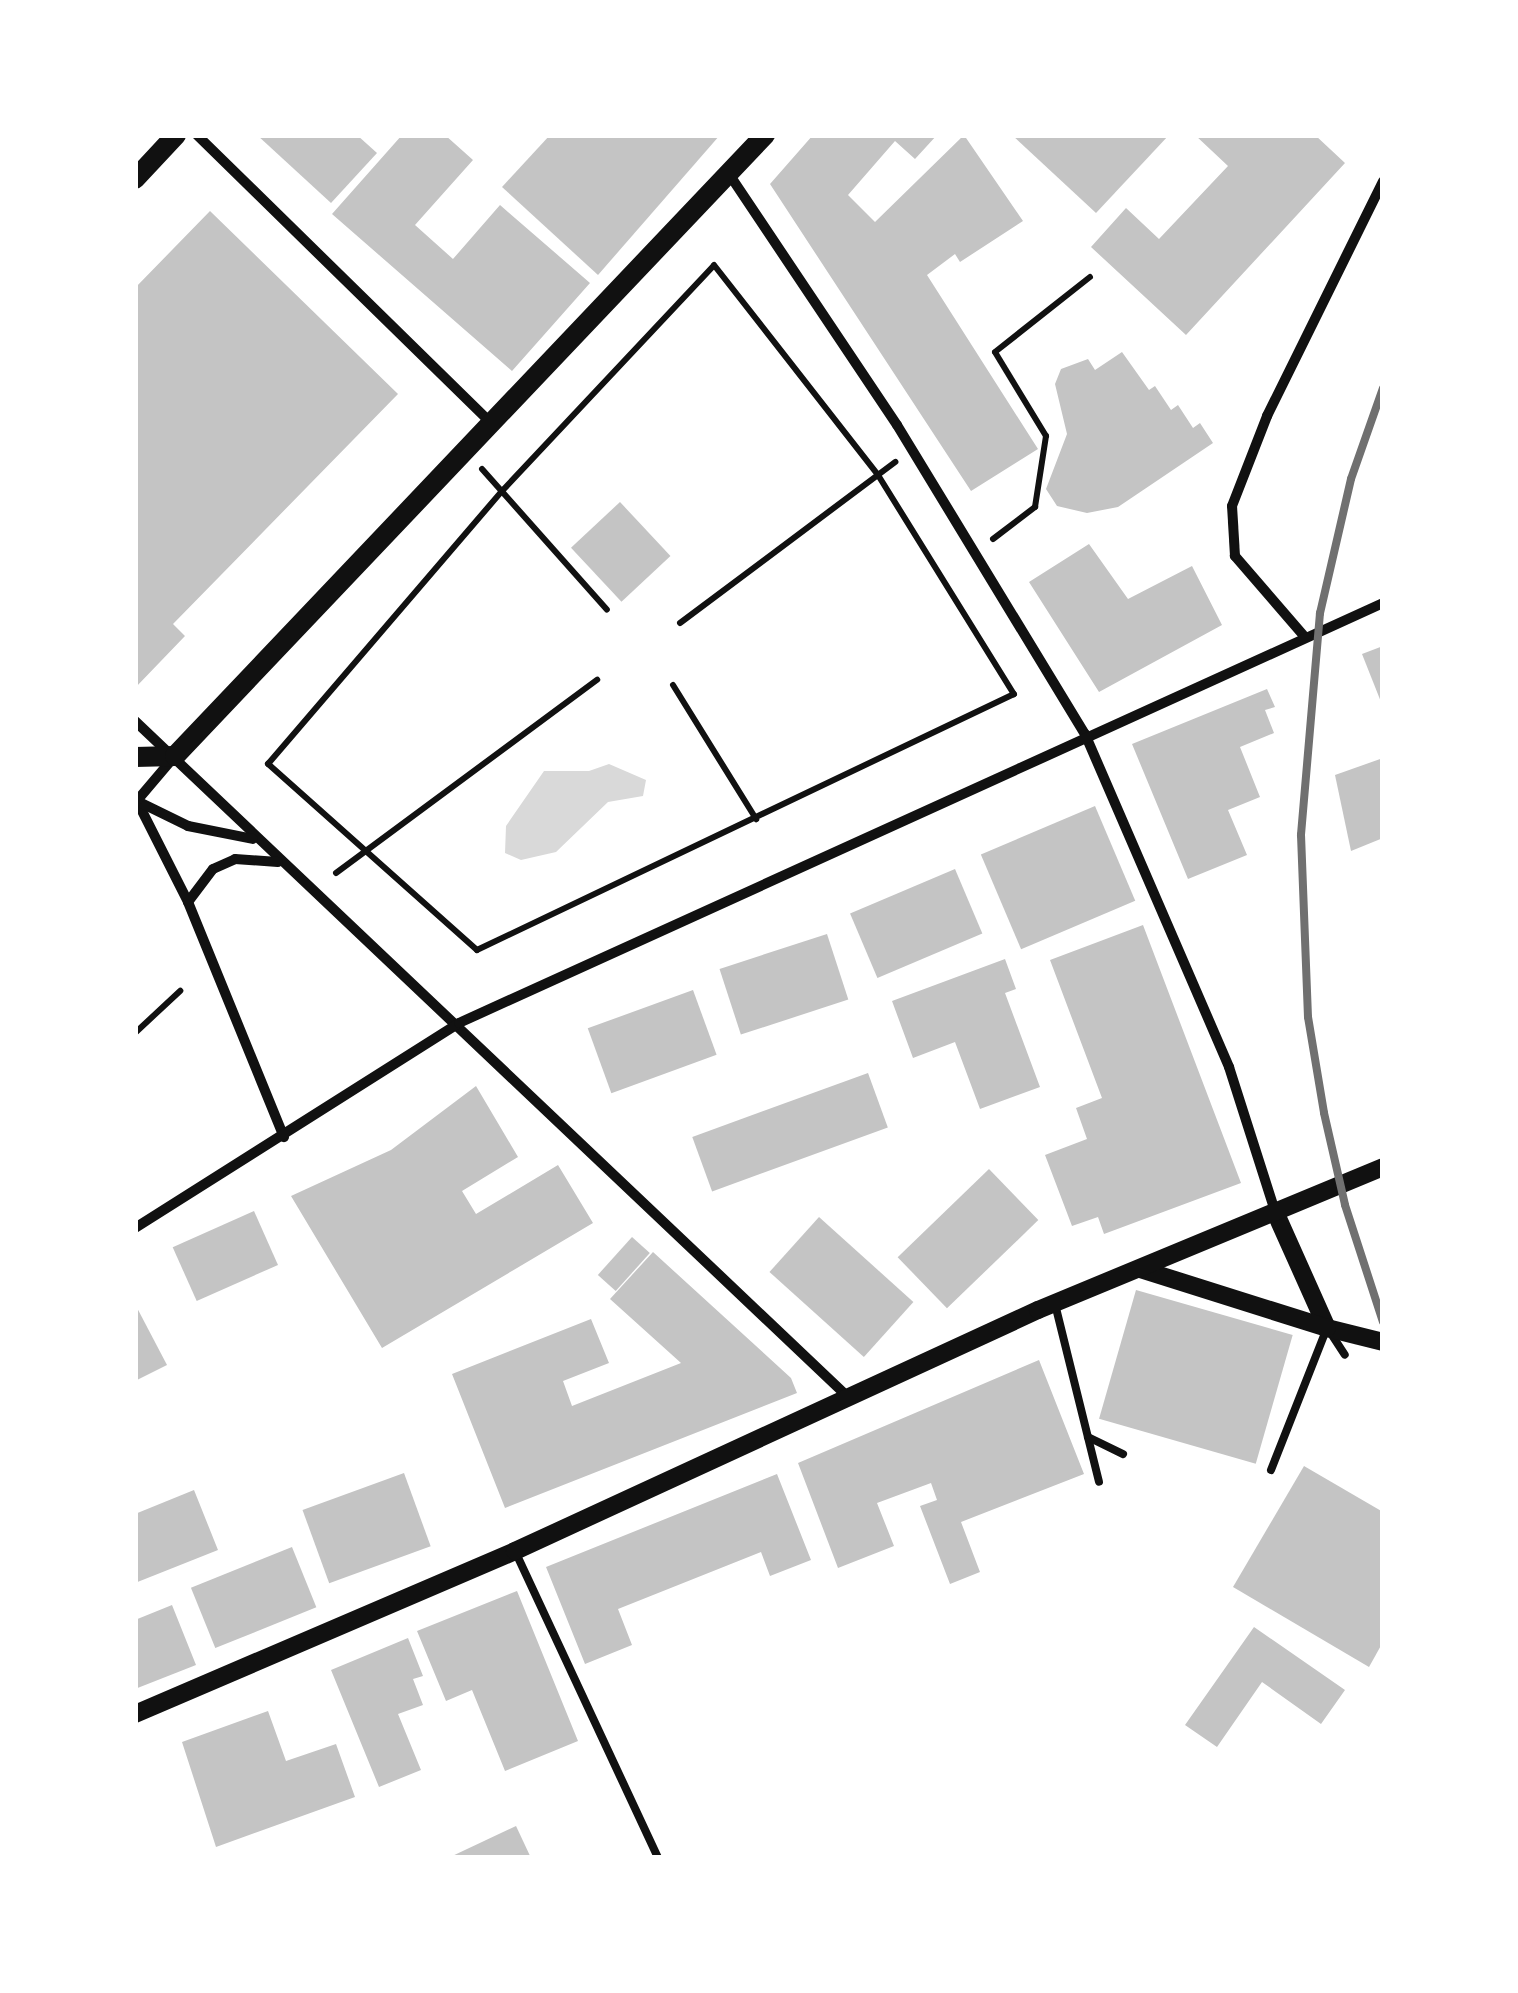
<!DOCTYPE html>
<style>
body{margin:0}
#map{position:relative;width:1518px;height:1993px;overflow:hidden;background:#fff;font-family:Roboto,sans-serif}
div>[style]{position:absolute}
.water>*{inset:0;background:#d9d9d9}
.building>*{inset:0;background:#c4c4c4;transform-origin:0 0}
.path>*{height:6px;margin:-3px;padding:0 3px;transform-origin:3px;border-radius:3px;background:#111}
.service>*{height:8px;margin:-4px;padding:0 4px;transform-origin:4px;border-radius:4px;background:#111}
.minor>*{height:10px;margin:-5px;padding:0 5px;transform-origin:5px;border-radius:5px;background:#111}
.tertiary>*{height:18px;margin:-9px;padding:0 9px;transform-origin:9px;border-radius:9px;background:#111}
.secondary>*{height:20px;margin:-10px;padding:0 10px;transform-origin:10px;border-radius:10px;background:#111}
.rail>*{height:8px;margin:-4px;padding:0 4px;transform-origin:4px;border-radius:4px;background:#707070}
span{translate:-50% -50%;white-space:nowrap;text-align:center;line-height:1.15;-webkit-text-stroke:10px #fff;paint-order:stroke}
.frame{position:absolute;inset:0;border:138px solid #fff;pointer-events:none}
</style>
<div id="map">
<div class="water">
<div style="clip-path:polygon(609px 764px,646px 780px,643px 796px,608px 802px,556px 852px,521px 860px,505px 853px,506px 826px,544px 771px,589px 771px)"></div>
</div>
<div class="building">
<div style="clip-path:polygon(257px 135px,357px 135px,377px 153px,331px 203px)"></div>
<div style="clip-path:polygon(402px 135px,445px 135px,473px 160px,415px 225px,453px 259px,500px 205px,590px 283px,512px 371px,332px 214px)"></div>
<div style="clip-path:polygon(550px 135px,720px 135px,598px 275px,502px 187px)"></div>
<div style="clip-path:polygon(813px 135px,937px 135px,915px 159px,895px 141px,848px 195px,875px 222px,964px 135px,1023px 221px,960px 262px,955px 254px,927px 275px,1038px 449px,971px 491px,770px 184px)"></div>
<div style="clip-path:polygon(1012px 135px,1169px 135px,1096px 213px)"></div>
<div style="clip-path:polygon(1195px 135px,1315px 135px,1345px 163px,1186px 335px,1091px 247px,1126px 208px,1159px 239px,1228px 166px)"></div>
<div style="clip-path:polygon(210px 211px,398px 394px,173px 624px,185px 636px,135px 688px,135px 288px)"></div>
<div style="clip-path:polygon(1122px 352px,1149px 390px,1155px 386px,1171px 410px,1178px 405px,1193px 428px,1200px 423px,1213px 443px,1118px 507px,1087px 513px,1057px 506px,1046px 489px,1067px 434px,1055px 384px,1061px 369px,1088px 359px,1095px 370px)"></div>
<div style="left:620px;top:502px;width:74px;height:67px;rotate:47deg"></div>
<div style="clip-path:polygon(1089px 544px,1128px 599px,1192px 566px,1222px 625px,1099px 692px,1029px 582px)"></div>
<div style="clip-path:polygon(1383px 646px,1383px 707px,1362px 654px)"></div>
<div style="clip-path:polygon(1267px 689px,1275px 707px,1265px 710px,1274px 733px,1240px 747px,1260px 797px,1228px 810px,1247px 855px,1188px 879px,1132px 744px)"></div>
<div style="clip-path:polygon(1383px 758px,1383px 838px,1351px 851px,1335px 775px)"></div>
<div style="left:1095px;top:806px;width:103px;height:124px;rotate:67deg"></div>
<div style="left:955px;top:869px;width:70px;height:114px;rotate:67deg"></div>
<div style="clip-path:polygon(1143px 925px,1241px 1183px,1104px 1234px,1098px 1217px,1072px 1226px,1045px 1155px,1087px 1139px,1076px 1108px,1102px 1098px,1050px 960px)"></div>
<div style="left:827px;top:934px;width:69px;height:113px;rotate:72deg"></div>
<div style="clip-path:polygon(1005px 959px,1016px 989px,1005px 993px,1040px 1087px,980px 1109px,955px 1042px,913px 1058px,892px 1001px)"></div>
<div style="left:693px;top:990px;width:69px;height:112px;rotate:70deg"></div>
<div style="left:868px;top:1073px;width:58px;height:187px;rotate:70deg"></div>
<div style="clip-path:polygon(476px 1086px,518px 1157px,462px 1191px,476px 1214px,558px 1165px,593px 1223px,382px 1348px,291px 1196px,391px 1150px)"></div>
<div style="left:989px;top:1169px;width:71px;height:127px;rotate:46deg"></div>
<div style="left:254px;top:1211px;width:59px;height:89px;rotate:66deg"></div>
<div style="left:819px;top:1217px;width:127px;height:74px;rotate:42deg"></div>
<div style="left:632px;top:1237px;width:24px;height:51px;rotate:42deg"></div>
<div style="clip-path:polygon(653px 1252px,791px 1378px,797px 1393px,505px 1508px,452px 1374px,591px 1319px,609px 1363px,563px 1381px,572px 1406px,681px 1363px,610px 1299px)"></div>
<div style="left:1136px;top:1290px;width:163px;height:134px;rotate:16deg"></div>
<div style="clip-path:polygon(135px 1304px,167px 1365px,135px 1381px)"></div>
<div style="clip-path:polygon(1039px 1360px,1084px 1474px,961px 1522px,980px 1572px,950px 1584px,920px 1506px,937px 1500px,931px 1483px,877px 1503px,894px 1546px,838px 1568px,798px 1463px)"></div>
<div style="clip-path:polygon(1304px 1466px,1383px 1512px,1383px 1642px,1369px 1667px,1233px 1587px)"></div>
<div style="left:404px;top:1473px;width:78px;height:108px;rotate:70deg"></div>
<div style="clip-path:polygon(777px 1474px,811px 1560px,770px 1576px,761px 1552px,618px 1609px,632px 1645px,585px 1664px,546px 1567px)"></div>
<div style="clip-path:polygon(194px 1490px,218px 1550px,135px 1583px,135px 1514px)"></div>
<div style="left:292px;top:1547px;width:65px;height:109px;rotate:68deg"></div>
<div style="clip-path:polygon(517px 1591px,578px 1741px,505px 1771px,472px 1690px,446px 1701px,417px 1631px)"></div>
<div style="clip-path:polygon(172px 1605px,196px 1665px,135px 1689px,135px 1620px)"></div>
<div style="clip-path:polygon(1254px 1627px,1345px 1690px,1321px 1724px,1262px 1682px,1217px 1747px,1185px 1725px)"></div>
<div style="clip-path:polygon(408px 1638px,423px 1676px,413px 1679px,423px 1705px,398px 1714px,421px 1770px,379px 1787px,331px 1670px)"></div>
<div style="clip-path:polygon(268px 1711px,286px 1761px,336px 1744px,355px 1797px,216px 1847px,182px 1742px)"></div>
<div style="clip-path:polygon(516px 1826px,531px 1858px,448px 1858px)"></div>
</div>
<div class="path">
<div style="left:714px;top:265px;width:266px;rotate:52deg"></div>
<div style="left:878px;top:475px;width:258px;rotate:58.2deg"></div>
<div style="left:1014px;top:694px;width:595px;rotate:154.51deg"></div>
<div style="left:477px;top:950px;width:280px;rotate:-138.3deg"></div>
<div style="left:268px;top:764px;width:361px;rotate:-49.4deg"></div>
<div style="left:503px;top:490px;width:308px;rotate:-46.8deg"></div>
<div style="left:482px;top:469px;width:188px;rotate:48.4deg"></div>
<div style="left:993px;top:539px;width:53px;rotate:-37.3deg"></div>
<div style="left:1035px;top:507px;width:72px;rotate:-81.2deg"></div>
<div style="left:1046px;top:436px;width:98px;rotate:-121.3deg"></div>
<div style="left:995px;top:352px;width:121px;rotate:-38.3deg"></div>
<div style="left:680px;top:623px;width:269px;rotate:-36.8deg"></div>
<div style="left:673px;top:685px;width:158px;rotate:58.2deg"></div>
<div style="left:336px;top:873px;width:325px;rotate:-36.5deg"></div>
<div style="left:135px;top:1033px;width:62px;rotate:-43deg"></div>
</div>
<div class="service">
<div style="left:1055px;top:1304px;width:183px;rotate:76.1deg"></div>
<div style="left:1330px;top:1332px;width:27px;rotate:57deg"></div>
<div style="left:1088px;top:1437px;width:39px;rotate:26deg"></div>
<div style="left:1271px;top:1470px;width:153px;rotate:-68.5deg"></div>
<div style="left:515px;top:1551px;width:339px;rotate:65deg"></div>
</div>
<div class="minor">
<div style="left:197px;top:135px;width:413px;rotate:44.4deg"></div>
<div style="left:729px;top:174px;width:302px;rotate:56.2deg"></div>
<div style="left:897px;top:425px;width:362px;rotate:58.7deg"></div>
<div style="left:1085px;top:734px;width:363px;rotate:66.6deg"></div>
<div style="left:1229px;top:1067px;width:154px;rotate:72.3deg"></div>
<div style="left:1304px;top:636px;width:106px;rotate:-130.8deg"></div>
<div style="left:1235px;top:556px;width:50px;rotate:-93.4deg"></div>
<div style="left:1232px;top:506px;width:97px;rotate:-68.7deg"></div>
<div style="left:1267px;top:416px;width:262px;rotate:-63.7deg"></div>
<div style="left:135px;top:721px;width:983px;rotate:43.47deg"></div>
<div style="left:137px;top:801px;width:113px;rotate:63.2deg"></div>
<div style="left:188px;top:902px;width:254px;rotate:67.8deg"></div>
<div style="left:137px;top:801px;width:57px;rotate:26.1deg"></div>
<div style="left:188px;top:826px;width:66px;rotate:11.3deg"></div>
<div style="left:135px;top:803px;width:60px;rotate:-49.7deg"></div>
<div style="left:188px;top:902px;width:41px;rotate:-52.9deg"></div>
<div style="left:213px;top:869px;width:24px;rotate:-24deg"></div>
<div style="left:235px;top:859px;width:43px;rotate:4deg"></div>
<div style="left:135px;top:1228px;width:383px;rotate:-32.3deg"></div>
<div style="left:459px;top:1023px;width:1015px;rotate:-24.44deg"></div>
</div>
<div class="tertiary">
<div style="left:1276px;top:1214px;width:125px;rotate:65.9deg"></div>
<div style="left:1327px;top:1328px;width:58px;rotate:14deg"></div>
<div style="left:1140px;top:1269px;width:196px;rotate:17.5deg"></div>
<div style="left:135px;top:1714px;width:413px;rotate:-23.2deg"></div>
<div style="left:515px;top:1551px;width:576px;rotate:-24.74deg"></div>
<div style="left:1038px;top:1310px;width:373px;rotate:-22.5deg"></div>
</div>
<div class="secondary">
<div style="left:135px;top:179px;width:60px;rotate:-47deg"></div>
<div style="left:135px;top:757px;width:40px;rotate:-1.4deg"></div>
<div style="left:175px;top:756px;width:857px;rotate:-46.47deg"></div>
</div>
<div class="rail">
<div style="left:1383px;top:388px;width:96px;rotate:109.4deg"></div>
<div style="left:1351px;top:479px;width:138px;rotate:103deg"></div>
<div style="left:1320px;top:613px;width:223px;rotate:94.9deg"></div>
<div style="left:1301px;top:835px;width:182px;rotate:87.8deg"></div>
<div style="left:1308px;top:1017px;width:97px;rotate:80.5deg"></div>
<div style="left:1324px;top:1113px;width:94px;rotate:77.1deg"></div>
<div style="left:1345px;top:1205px;width:123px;rotate:72deg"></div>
</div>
<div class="frame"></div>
</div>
